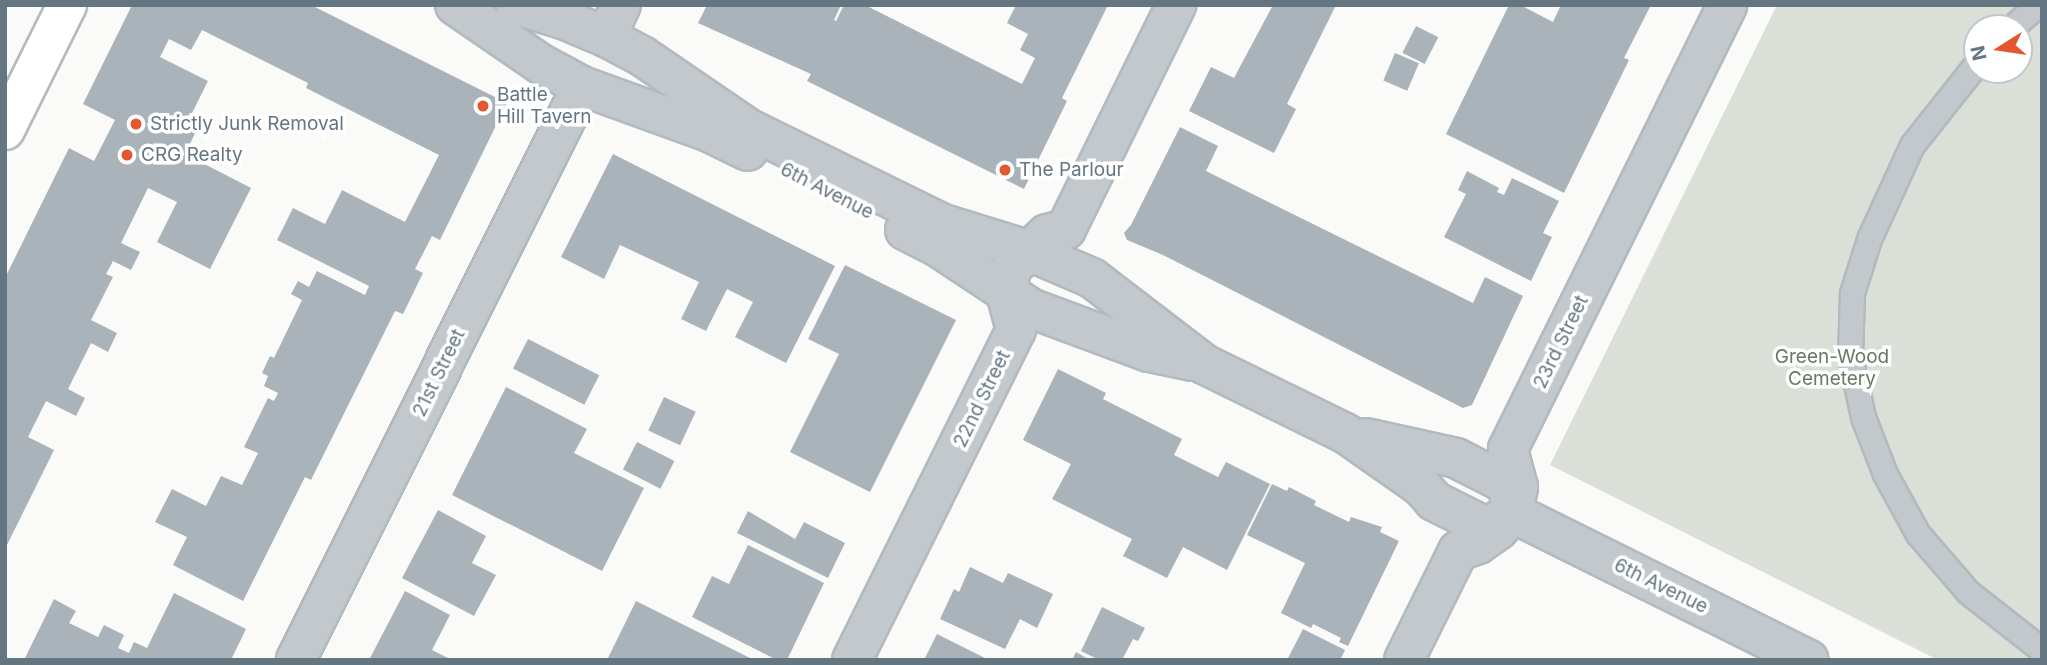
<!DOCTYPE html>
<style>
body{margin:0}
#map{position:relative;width:2047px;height:665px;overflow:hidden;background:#fafaf8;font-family:Inter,sans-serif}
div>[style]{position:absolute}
.green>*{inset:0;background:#dadfd7}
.building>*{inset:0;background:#aab3b9;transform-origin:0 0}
.roads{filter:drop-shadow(2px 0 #b3babf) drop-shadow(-2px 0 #b3babf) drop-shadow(0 2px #b3babf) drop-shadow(0 -2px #b3babf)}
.service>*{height:23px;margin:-11.5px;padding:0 11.5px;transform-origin:11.5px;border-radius:11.5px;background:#c3c8cc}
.minor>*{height:38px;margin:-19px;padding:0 19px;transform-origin:19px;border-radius:19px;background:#c3c8cc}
.secondary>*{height:38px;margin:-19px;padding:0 19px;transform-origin:19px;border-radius:19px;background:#fff}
.dots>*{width:19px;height:19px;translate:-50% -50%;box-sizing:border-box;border:4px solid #fff;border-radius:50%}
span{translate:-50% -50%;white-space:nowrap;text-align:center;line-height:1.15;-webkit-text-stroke:7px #fff;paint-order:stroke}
.poi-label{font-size:19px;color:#657683}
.left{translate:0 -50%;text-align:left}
.street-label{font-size:19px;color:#657683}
.park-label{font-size:19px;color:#687a64}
.frame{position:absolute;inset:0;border:7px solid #657683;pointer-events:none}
.north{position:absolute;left:1963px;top:14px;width:70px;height:70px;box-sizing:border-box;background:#fff;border:2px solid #c1c8cd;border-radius:50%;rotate:258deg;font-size:19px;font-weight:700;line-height:28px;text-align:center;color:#657683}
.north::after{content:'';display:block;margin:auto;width:24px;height:32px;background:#e4572e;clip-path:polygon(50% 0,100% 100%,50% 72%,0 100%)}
</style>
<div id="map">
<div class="green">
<div style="clip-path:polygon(evenodd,1777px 5px,2042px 5px,2042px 660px,1938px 660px,1550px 465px,1777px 5px,1977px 28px,2019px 28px,2019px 70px,1977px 70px,1977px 28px)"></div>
</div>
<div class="building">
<div style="clip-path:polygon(132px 5px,311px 5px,507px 103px,440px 240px,432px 236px,415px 269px,423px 273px,403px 314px,395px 311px,311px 480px,305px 477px,243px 601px,173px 565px,187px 537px,155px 522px,172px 489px,206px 506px,221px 476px,242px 485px,258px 453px,244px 447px,268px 398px,274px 401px,278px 393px,264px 386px,268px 376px,262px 373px,270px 356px,274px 358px,302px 300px,291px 294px,298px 281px,309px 287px,317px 271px,365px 295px,369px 286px,277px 240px,293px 208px,325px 224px,342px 190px,405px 222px,439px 155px,306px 88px,308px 83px,202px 30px,191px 50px,169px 39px,160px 57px,208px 81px,191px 115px,201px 121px,185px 154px,251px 188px,210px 269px,157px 242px,177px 202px,148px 188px,121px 243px,140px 252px,131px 270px,113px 261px,106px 274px,113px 277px,91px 320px,117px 333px,108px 352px,91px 343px,68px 389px,85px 398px,76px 416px,46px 401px,28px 437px,54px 450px,5px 549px,5px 278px,69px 148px,94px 161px,115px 120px,83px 104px)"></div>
<div style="clip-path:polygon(707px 5px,841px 5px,834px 20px,836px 21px,844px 5px,865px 5px,1022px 84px,1035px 58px,1020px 50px,1028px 34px,1007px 23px,1016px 5px,1108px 5px,1062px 98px,1067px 101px,1024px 189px,807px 81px,811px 74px,698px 23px)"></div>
<div style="clip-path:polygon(1273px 5px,1336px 5px,1287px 104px,1296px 109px,1274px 153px,1189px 111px,1211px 67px,1234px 78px)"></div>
<div style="clip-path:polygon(1509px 5px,1520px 5px,1553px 22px,1561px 5px,1651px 5px,1624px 58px,1629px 60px,1564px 193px,1446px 134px)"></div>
<div style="left:1416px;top:26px;width:25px;height:30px;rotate:27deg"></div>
<div style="left:1395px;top:53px;width:26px;height:30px;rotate:23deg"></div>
<div style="clip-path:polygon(1180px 127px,1218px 146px,1206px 171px,1473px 303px,1485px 277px,1523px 296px,1472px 405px,1463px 408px,1163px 255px,1127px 240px,1124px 233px,1131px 225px)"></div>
<div style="clip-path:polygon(613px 154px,835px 266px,786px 363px,735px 337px,753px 302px,727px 289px,706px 331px,681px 319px,699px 282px,620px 245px,604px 279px,561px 257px)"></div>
<div style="clip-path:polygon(1467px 171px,1499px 188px,1497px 192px,1504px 195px,1512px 178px,1559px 201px,1543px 233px,1552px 237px,1531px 281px,1444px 237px,1466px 194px,1458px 190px)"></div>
<div style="clip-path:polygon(845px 265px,956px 320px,870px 492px,790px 452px,839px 354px,808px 339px)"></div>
<div style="left:528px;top:339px;width:80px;height:33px;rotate:27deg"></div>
<div style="clip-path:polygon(1058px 369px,1106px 393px,1103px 399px,1182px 439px,1174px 455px,1218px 477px,1226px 462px,1270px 484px,1227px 570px,1183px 547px,1167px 578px,1123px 556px,1132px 539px,1052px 499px,1071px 464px,1023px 440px)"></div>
<div style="clip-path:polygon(506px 387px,587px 429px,574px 453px,644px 488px,602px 571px,452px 495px)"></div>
<div style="left:664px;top:397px;width:35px;height:37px;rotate:25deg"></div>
<div style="left:637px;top:442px;width:42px;height:31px;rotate:27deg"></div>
<div style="clip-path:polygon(1272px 484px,1287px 491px,1289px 487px,1316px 501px,1314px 505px,1349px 522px,1351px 517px,1382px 527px,1380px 532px,1399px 541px,1348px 646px,1339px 642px,1341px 638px,1313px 624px,1311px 628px,1281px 613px,1305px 563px,1247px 535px)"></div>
<div style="clip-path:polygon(438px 510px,486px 536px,472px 563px,496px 575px,474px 616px,402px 578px)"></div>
<div style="clip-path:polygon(748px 511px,795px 539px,804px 522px,845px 543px,828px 578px,737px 533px)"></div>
<div style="clip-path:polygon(748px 545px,824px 583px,787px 660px,777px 660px,692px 617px,712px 576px,729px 584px)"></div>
<div style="clip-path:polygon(970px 567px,1003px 583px,1008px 573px,1053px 594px,1037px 628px,1020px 619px,1005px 649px,940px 619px,954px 589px,959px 592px)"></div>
<div style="clip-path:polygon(405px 591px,450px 615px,432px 650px,452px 660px,369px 660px)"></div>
<div style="clip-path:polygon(174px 593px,246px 629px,231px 660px,24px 660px,54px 599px,76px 611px,69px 623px,98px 637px,104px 625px,124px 635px,118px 648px,129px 653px,134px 642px,147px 648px)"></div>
<div style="clip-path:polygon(636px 601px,754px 660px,607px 660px)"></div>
<div style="clip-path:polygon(1102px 607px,1145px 628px,1138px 641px,1133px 639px,1122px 660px,1099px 660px,1081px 651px)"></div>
<div style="clip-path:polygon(1303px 629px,1345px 650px,1340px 660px,1287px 660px)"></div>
<div style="clip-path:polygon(937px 634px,989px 660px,924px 660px)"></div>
<div style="clip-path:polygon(1076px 652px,1090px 660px,1072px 660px)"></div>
</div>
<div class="roads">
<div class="service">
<div style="left:2011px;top:28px;width:35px;rotate:-41deg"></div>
<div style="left:1977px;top:63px;width:105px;rotate:128.4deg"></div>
<div style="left:1912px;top:145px;width:103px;rotate:114.6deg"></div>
<div style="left:1869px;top:239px;width:57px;rotate:107.5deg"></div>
<div style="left:1852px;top:293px;width:63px;rotate:91.8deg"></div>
<div style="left:1850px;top:356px;width:62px;rotate:78deg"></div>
<div style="left:1863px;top:417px;width:61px;rotate:68.9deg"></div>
<div style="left:1885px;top:474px;width:68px;rotate:61.2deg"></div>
<div style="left:1918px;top:534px;width:77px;rotate:49.2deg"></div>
<div style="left:1968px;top:592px;width:94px;rotate:38.1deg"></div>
</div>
<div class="minor">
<div style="left:455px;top:5px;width:104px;rotate:34.5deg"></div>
<div style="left:541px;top:64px;width:47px;rotate:28.2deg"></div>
<div style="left:582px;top:86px;width:135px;rotate:19.9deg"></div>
<div style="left:709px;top:132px;width:43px;rotate:26deg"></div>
<div style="left:516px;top:5px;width:49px;rotate:16.6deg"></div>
<div style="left:563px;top:19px;width:47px;rotate:22.7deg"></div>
<div style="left:606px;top:37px;width:41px;rotate:27.8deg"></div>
<div style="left:642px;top:56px;width:130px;rotate:34.3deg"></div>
<div style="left:749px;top:129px;width:216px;rotate:26.1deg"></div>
<div style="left:943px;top:224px;width:88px;rotate:17.2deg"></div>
<div style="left:1027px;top:250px;width:71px;rotate:23.3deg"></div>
<div style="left:1092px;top:278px;width:141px;rotate:37.5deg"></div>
<div style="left:1204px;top:364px;width:157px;rotate:26.1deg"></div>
<div style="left:1345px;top:433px;width:94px;rotate:35deg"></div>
<div style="left:1422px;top:487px;width:18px;rotate:49deg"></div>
<div style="left:1434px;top:501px;width:58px;rotate:26.6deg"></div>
<div style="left:1486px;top:527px;width:30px;rotate:-27deg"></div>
<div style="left:606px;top:37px;width:35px;rotate:-65deg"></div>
<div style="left:905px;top:230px;width:37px;rotate:27deg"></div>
<div style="left:938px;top:247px;width:110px;rotate:33.5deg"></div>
<div style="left:1030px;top:308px;width:127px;rotate:20.3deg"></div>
<div style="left:1149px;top:352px;width:44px;rotate:11.8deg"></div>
<div style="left:1366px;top:438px;width:92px;rotate:12.5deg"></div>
<div style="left:1456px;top:458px;width:57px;rotate:27deg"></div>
<div style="left:1507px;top:484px;width:30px;rotate:78deg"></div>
<div style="left:1513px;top:513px;width:330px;rotate:26.4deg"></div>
<div style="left:296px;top:660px;width:641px;rotate:-63.51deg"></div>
<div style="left:852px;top:660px;width:369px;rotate:-63.6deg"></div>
<div style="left:1016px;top:330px;width:39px;rotate:-105deg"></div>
<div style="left:1006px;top:292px;width:26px;rotate:-77deg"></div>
<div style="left:1012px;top:267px;width:48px;rotate:-43.3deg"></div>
<div style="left:1047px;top:234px;width:20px;rotate:-15deg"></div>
<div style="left:1066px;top:229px;width:250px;rotate:-63.8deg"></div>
<div style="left:1404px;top:660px;width:122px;rotate:-63.6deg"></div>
<div style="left:1458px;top:551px;width:21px;rotate:-19deg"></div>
<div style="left:1478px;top:544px;width:24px;rotate:-35deg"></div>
<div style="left:1498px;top:530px;width:23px;rotate:-49deg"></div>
<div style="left:1513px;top:513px;width:26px;rotate:-79deg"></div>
<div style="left:1518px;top:487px;width:39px;rotate:-105deg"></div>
<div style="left:1508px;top:449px;width:495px;rotate:-63.7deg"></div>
</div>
<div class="secondary">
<div style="left:5px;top:130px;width:140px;rotate:-63.6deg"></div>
</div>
</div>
<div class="dots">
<div style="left:483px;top:106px;background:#e4572e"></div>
<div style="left:136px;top:124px;background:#e4572e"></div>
<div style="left:127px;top:155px;background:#e4572e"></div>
<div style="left:1005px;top:170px;background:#e4572e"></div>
</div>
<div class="poi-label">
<span class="left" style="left:497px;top:106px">Battle<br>Hill Tavern</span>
<span class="left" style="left:150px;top:124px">Strictly Junk Removal</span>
<span class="left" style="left:141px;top:155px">CRG Realty</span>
<span class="left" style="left:1019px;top:170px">The Parlour</span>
</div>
<div class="street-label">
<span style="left:827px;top:191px;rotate:27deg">6th Avenue</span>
<span style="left:1561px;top:342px;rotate:-64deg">23rd Street</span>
<span style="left:439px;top:373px;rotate:-64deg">21st Street</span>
<span style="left:982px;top:399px;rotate:-64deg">22nd Street</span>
<span style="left:1661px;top:586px;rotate:26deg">6th Avenue</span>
</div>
<div class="park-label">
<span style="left:1832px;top:368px">Green-Wood<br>Cemetery</span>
</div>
<div class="frame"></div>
<div class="north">N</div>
</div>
